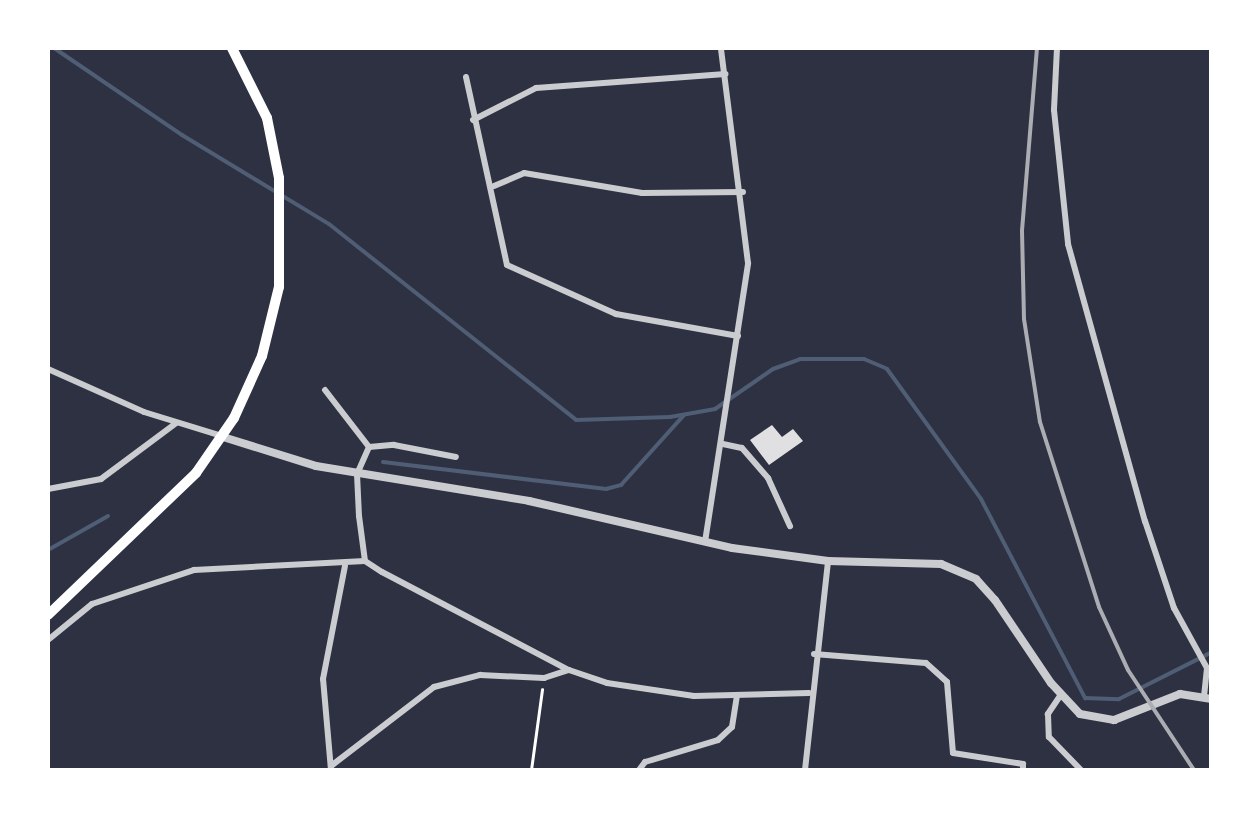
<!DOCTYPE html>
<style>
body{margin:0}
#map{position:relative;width:1259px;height:818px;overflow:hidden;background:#2d3142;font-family:Lato,sans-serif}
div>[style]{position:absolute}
.stream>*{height:4px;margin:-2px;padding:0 2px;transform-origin:2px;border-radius:2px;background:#4f5d75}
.building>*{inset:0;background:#e0e0e3}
.path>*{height:2.5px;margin:-1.25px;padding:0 1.25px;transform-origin:1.25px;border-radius:1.25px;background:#fff}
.minor>*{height:6px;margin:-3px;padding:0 3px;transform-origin:3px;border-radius:3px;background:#caccd0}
.tertiary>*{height:8px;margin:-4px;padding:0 4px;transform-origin:4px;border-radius:4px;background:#caccd0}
.primary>*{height:10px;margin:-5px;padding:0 5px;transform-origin:5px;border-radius:5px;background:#fff}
.rail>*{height:4px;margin:-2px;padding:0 2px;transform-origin:2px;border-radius:2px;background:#abadb3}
span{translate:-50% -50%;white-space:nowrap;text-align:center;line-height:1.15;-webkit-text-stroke:9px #fff;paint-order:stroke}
.frame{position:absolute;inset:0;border:50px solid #fff;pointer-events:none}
</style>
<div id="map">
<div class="stream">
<div style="left:54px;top:48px;width:155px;rotate:34.2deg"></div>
<div style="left:182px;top:135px;width:172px;rotate:31.2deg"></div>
<div style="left:329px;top:224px;width:315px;rotate:38.4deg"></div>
<div style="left:576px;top:420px;width:94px;rotate:-1.8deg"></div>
<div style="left:670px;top:417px;width:46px;rotate:-10.1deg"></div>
<div style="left:715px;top:409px;width:70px;rotate:-34.6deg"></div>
<div style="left:773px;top:369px;width:29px;rotate:-20deg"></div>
<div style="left:800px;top:359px;width:64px"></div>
<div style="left:864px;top:359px;width:25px;rotate:23deg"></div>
<div style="left:887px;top:369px;width:160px;rotate:54.1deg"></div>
<div style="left:981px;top:499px;width:225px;rotate:62.4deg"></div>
<div style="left:1085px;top:698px;width:34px;rotate:2deg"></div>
<div style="left:1119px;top:699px;width:104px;rotate:-26.8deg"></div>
<div style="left:383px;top:462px;width:225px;rotate:6.9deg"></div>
<div style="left:606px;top:489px;width:16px;rotate:-15deg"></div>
<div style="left:621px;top:485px;width:94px;rotate:-48deg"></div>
<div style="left:48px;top:550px;width:69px;rotate:-29.5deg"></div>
</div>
<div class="building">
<div style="clip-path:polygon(772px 425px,782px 437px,793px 429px,803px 441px,769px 465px,750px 440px)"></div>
</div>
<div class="path">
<div style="left:531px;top:770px;width:81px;rotate:-82.2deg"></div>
</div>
<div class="minor">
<div style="left:1057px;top:48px;width:62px;rotate:92.8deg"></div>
<div style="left:1054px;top:110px;width:135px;rotate:84deg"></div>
<div style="left:1068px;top:244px;width:288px;rotate:74.5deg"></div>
<div style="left:1145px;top:521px;width:92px;rotate:71.6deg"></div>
<div style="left:1174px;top:608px;width:68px;rotate:61.2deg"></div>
<div style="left:1207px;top:668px;width:27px;rotate:96deg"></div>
<div style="left:466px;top:77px;width:192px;rotate:77.7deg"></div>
<div style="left:507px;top:265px;width:120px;rotate:24.2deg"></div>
<div style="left:616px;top:314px;width:124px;rotate:10.2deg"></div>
<div style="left:473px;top:120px;width:71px;rotate:-26.9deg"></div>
<div style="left:536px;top:88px;width:190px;rotate:-4.2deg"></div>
<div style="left:494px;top:186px;width:33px;rotate:-23deg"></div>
<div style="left:524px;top:173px;width:120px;rotate:9.6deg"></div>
<div style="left:642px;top:193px;width:101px;rotate:-0.6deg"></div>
<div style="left:48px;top:369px;width:105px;rotate:24.1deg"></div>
<div style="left:144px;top:412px;width:82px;rotate:17.1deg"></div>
<div style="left:325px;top:390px;width:72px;rotate:52.3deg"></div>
<div style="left:369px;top:447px;width:30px;rotate:114deg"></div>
<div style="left:357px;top:474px;width:42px;rotate:87.3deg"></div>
<div style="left:359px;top:516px;width:45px;rotate:82.4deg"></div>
<div style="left:365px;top:561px;width:20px;rotate:33deg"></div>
<div style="left:382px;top:572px;width:211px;rotate:27.7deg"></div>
<div style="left:569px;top:670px;width:40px;rotate:18.9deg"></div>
<div style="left:607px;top:683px;width:88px;rotate:8.5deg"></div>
<div style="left:694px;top:696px;width:115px;rotate:-1.5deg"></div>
<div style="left:723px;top:444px;width:19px;rotate:12deg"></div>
<div style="left:742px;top:448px;width:40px;rotate:49deg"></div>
<div style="left:768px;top:478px;width:53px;rotate:65.4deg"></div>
<div style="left:369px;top:447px;width:25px;rotate:-5deg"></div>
<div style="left:394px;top:445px;width:63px;rotate:11deg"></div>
<div style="left:48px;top:489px;width:54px;rotate:-10.7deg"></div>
<div style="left:101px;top:479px;width:94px;rotate:-36.7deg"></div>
<div style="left:705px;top:542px;width:282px;rotate:-81.2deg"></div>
<div style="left:748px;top:263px;width:217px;rotate:-97.2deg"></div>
<div style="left:48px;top:640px;width:57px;rotate:-39.3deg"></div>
<div style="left:92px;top:604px;width:108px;rotate:-18.4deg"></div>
<div style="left:194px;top:570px;width:171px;rotate:-3deg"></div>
<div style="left:814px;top:654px;width:112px;rotate:4.6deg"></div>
<div style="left:926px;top:663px;width:28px;rotate:42deg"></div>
<div style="left:947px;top:682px;width:71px;rotate:85.2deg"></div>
<div style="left:953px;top:753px;width:71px;rotate:8.9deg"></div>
<div style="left:1023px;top:764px;width:6px;rotate:90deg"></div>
<div style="left:1060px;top:696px;width:22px;rotate:124deg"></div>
<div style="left:1048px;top:714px;width:23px;rotate:88deg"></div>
<div style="left:1049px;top:737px;width:46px;rotate:45.9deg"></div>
<div style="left:331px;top:766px;width:130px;rotate:-37.5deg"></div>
<div style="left:434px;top:687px;width:48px;rotate:-14.6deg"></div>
<div style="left:480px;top:675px;width:64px;rotate:2.7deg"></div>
<div style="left:544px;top:678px;width:26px;rotate:-18deg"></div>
<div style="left:331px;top:770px;width:91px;rotate:-95deg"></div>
<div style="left:323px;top:679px;width:115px;rotate:-79deg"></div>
<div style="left:639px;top:770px;width:10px;rotate:-53deg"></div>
<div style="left:645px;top:762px;width:76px;rotate:-16.8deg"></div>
<div style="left:718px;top:740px;width:19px;rotate:-43deg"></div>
<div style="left:732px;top:727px;width:31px;rotate:-81deg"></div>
<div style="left:805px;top:770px;width:210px;rotate:-83.7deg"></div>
</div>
<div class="tertiary">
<div style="left:223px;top:437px;width:97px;rotate:17.3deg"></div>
<div style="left:316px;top:466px;width:216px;rotate:9.3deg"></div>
<div style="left:529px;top:501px;width:208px;rotate:13deg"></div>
<div style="left:732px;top:548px;width:97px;rotate:7.7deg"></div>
<div style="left:828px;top:561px;width:113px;rotate:1.5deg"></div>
<div style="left:941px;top:564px;width:38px;rotate:23deg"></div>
<div style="left:976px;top:579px;width:28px;rotate:48deg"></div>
<div style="left:995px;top:600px;width:100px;rotate:56deg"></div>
<div style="left:1051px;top:683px;width:42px;rotate:46.9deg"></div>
<div style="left:1080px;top:714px;width:35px;rotate:10deg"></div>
<div style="left:1114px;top:720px;width:71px;rotate:-21.5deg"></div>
<div style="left:1180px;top:694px;width:32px;rotate:9deg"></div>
</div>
<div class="primary">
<div style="left:48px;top:615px;width:205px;rotate:-43.8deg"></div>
<div style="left:196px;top:473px;width:67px;rotate:-55.4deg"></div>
<div style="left:234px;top:418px;width:68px;rotate:-65.7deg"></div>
<div style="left:262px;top:356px;width:71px;rotate:-76.2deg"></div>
<div style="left:279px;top:287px;width:109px;rotate:-90deg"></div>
<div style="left:279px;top:178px;width:61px;rotate:-101.3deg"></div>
<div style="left:267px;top:118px;width:78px;rotate:-116.6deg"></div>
</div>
<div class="rail">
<div style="left:1037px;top:48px;width:184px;rotate:94.7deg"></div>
<div style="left:1022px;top:231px;width:88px;rotate:88.7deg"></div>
<div style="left:1024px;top:319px;width:104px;rotate:81.2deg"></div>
<div style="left:1040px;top:422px;width:194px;rotate:72.3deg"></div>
<div style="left:1099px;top:607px;width:69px;rotate:65.3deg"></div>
<div style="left:1128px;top:670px;width:120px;rotate:56.6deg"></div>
</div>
<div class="frame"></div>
</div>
